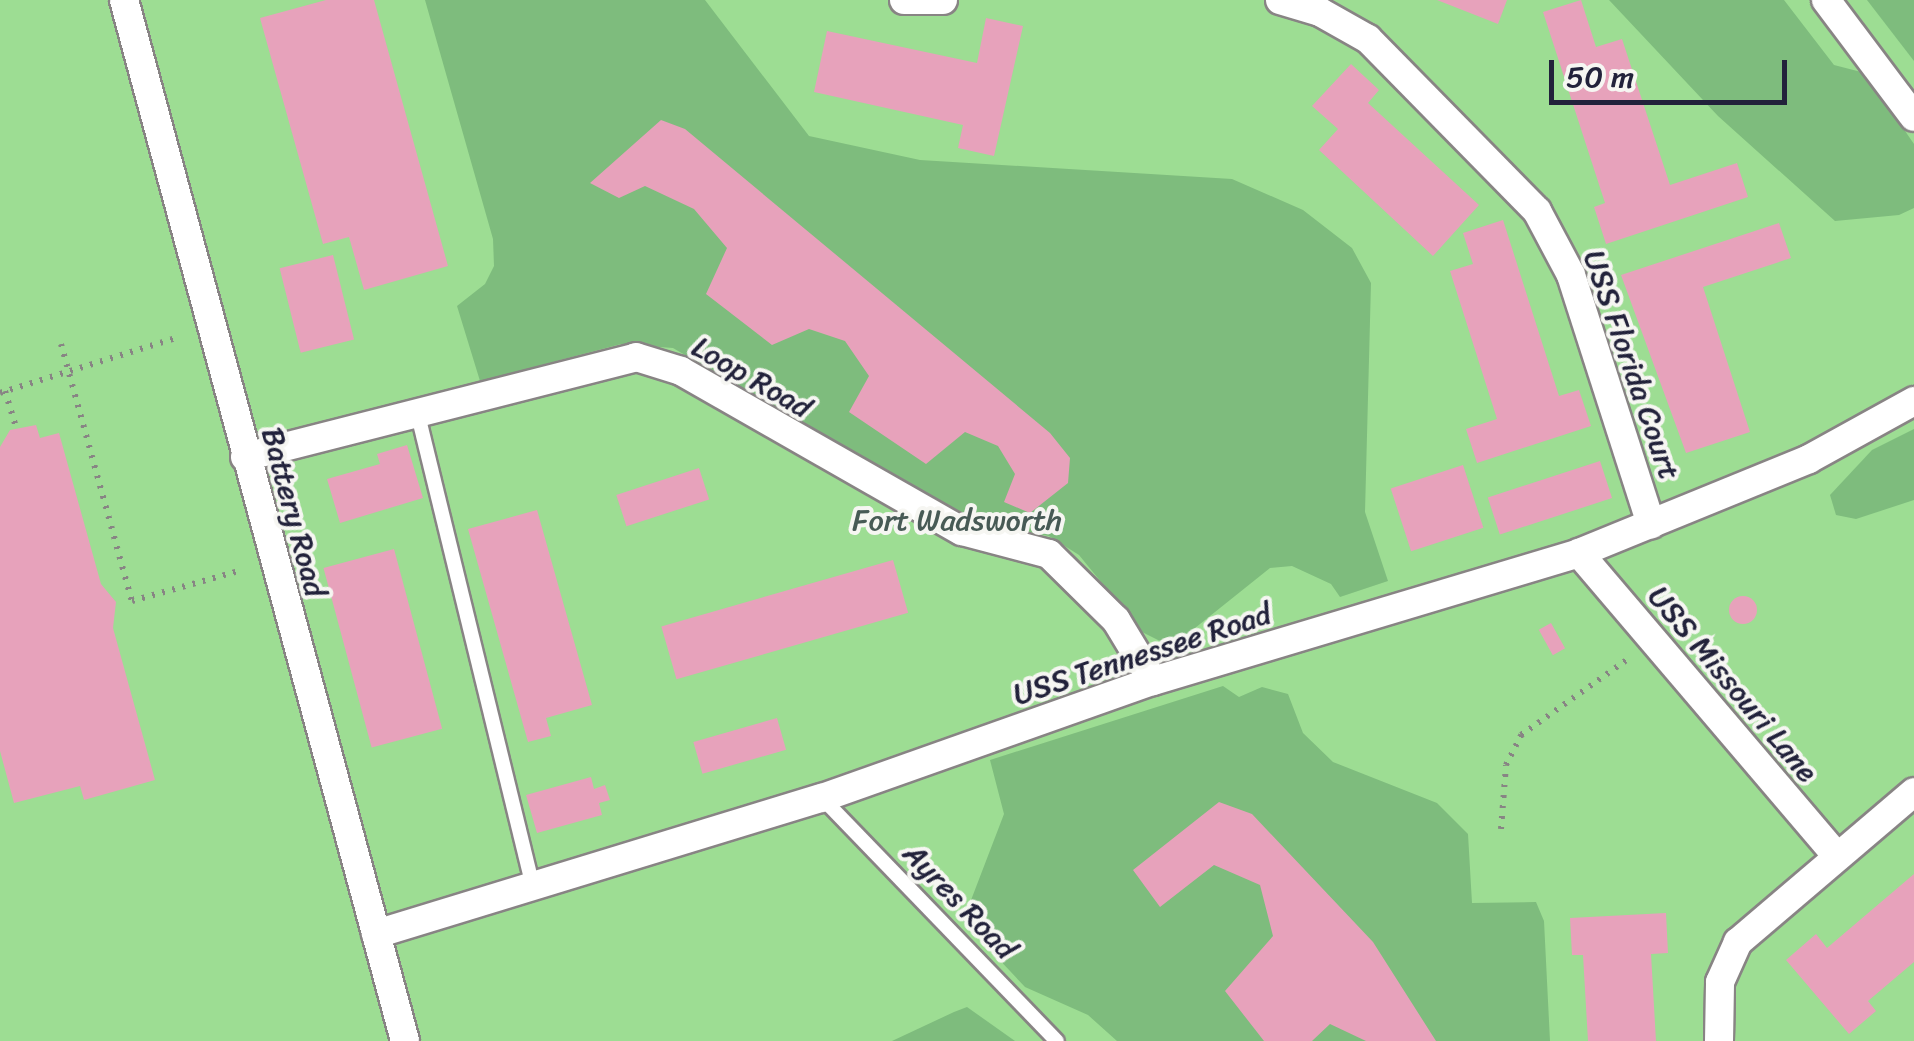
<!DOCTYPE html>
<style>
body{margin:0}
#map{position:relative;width:1914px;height:1041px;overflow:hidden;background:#ede6cc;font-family:Sriracha,sans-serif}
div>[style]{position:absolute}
.green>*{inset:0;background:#9ddd93;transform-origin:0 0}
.forest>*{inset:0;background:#7ebc7d}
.building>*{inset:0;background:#e7a2bb;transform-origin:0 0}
.round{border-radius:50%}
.path>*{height:6px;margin-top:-3px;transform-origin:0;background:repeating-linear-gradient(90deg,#888484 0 2.5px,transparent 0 10.5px)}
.roads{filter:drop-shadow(2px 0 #888484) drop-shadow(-2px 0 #888484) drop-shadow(0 2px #888484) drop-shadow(0 -2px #888484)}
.service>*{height:14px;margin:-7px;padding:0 7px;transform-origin:7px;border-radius:7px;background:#fff}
.minor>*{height:28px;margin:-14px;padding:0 14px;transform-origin:14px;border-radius:14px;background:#fff}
span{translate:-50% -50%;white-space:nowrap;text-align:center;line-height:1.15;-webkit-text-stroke:8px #f6f6f2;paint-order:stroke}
.street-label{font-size:30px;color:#22223b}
.park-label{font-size:30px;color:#475a55}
.scale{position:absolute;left:1549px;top:60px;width:238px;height:45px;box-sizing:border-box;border:5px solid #22223b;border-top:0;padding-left:12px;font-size:30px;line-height:35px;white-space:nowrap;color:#22223b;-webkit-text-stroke:8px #f6f6f2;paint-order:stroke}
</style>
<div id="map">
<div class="green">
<div style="left:0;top:0;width:1914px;height:1041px"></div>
</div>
<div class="forest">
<div style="clip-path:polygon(425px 0,705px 0,809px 136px,920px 160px,1232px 179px,1303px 210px,1352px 248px,1371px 283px,1365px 512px,1388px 581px,1340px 597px,1331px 584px,1292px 566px,1270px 568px,1175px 644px,1164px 643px,1142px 632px,1079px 555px,1049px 536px,965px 518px,673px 348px,621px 344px,480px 381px,457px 306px,485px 284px,494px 266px,493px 239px)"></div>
<div style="clip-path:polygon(1609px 0,1784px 0,1834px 65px,1865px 73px,1914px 144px,1914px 208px,1899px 215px,1835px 221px,1718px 116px)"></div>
<div style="clip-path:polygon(1867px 0,1914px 0,1914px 61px)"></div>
<div style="clip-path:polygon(1914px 429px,1914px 500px,1856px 519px,1836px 515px,1830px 495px,1872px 450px)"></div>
<div style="clip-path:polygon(1223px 686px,1239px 697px,1262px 687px,1288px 694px,1303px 733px,1333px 762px,1437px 803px,1468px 834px,1472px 903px,1536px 902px,1544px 921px,1550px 1041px,1117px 1041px,1088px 1015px,1025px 987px,963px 921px,1004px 814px,990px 760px)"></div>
<div style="clip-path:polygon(967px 1007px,1015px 1041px,892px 1041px,954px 1012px)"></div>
</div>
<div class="building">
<div style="clip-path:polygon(326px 0,374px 0,448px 266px,364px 290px,349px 237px,323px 244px,260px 18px)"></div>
<div style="clip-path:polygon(1437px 0,1507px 0,1498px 24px)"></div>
<div style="clip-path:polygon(1581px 0,1596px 47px,1622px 39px,1670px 185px,1737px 163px,1748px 197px,1606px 244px,1594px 207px,1605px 203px,1543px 12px)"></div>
<div style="clip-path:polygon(986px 18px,1023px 26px,994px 156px,958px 148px,963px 125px,814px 92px,827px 31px,977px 63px)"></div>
<div style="clip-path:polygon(1351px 64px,1379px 90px,1368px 103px,1479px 205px,1433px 256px,1319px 150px,1338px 129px,1312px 106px)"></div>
<div style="clip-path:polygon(661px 120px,685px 129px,1050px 433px,1070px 458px,1068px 483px,1030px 513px,1004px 502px,1015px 474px,998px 446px,965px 432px,926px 464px,849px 412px,869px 376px,845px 341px,809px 329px,772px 345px,706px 294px,727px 248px,694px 209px,645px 186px,619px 198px,590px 183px)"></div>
<div style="clip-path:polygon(1503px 220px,1559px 396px,1579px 390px,1591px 426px,1477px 463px,1466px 429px,1497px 419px,1450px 271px,1473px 264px,1463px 233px)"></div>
<div style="clip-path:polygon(1779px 223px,1791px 258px,1703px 287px,1750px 432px,1686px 453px,1621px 275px)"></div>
<div style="left:333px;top:255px;width:87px;height:55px;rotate:76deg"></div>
<div style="clip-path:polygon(36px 425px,40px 438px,59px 433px,101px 584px,116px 602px,113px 628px,155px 780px,84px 800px,80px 786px,14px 803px,0 751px,0 447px,10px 430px)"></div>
<div style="clip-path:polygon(407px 445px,423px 498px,340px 523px,327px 479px,380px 464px,377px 454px)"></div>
<div style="left:1600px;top:461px;width:39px;height:118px;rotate:72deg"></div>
<div style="left:1463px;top:465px;width:66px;height:76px;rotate:72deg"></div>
<div style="left:699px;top:468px;width:33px;height:87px;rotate:72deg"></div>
<div style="clip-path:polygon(537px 510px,592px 705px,546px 718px,551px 736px,528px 742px,468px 529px)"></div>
<div style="left:394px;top:549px;width:186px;height:73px;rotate:75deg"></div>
<div style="left:893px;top:560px;width:55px;height:241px;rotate:74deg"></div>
<div class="round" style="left:1729px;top:596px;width:28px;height:28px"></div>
<div style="left:1551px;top:623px;width:29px;height:14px;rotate:61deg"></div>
<div style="left:777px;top:718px;width:33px;height:87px;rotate:74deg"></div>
<div style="clip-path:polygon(591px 777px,594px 789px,605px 785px,610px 800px,599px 803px,602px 815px,537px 833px,526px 795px)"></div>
<div style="clip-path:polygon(1219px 802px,1252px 814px,1373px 942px,1436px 1041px,1366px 1041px,1330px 1024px,1312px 1041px,1264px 1041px,1225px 991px,1273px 936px,1260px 885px,1214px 865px,1160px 907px,1133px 870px)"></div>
<div style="clip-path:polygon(1914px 874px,1914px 962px,1868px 1001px,1876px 1011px,1849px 1034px,1786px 960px,1816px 934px,1827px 948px)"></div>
<div style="clip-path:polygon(1666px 913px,1668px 953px,1651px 954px,1656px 1041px,1588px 1041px,1583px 955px,1572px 955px,1570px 918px)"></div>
</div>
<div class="path">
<div style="left:61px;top:344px;width:267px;rotate:74.6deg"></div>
<div style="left:132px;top:601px;width:114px;rotate:-15.7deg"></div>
<div style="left:5px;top:391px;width:39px;rotate:73deg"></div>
<div style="left:0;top:393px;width:188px;rotate:-17.4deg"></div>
<div style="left:1501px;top:829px;width:64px;rotate:-85.5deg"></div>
<div style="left:1506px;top:765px;width:34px;rotate:-63deg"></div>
<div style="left:1521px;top:735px;width:131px;rotate:-35.4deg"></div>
</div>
<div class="roads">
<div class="service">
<div style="left:417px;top:411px;width:489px;rotate:76.3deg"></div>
<div style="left:822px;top:798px;width:338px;rotate:46deg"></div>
</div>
<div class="minor">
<div style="left:124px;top:0;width:1078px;rotate:74.89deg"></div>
<div style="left:904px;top:0;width:39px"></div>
<div style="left:1280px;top:0;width:42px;rotate:16.7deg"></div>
<div style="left:1320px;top:12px;width:55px;rotate:29.4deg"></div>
<div style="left:1368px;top:39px;width:241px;rotate:45.5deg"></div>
<div style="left:1537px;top:211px;width:72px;rotate:62deg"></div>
<div style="left:1571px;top:275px;width:262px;rotate:72.2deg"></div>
<div style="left:1826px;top:0;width:146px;rotate:53.1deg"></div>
<div style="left:245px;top:457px;width:404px;rotate:-14.3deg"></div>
<div style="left:636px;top:357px;width:47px;rotate:17.3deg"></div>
<div style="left:681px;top:371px;width:323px;rotate:29.7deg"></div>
<div style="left:962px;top:531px;width:90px;rotate:14.8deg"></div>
<div style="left:1049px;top:554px;width:94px;rotate:44.6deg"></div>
<div style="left:1116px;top:620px;width:71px;rotate:58.8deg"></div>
<div style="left:1579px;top:553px;width:398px;rotate:49.6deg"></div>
<div style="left:376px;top:934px;width:466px;rotate:-17deg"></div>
<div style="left:822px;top:798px;width:351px;rotate:-19.5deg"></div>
<div style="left:1153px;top:681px;width:445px;rotate:-16.7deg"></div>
<div style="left:1579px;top:553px;width:248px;rotate:-22.2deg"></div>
<div style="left:1809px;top:459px;width:120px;rotate:-28.9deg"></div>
<div style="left:1719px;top:1041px;width:59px;rotate:-89deg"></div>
<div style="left:1720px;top:982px;width:44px;rotate:-65.8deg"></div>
<div style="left:1738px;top:942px;width:231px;rotate:-40.4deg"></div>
</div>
</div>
<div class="street-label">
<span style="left:1632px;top:365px;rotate:71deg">USS Florida Court</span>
<span style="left:752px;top:377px;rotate:30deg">Loop Road</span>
<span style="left:294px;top:512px;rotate:75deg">Battery Road</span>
<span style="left:1142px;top:654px;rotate:-18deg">USS Tennessee Road</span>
<span style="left:1733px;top:684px;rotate:50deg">USS Missouri Lane</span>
<span style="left:960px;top:901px;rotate:46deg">Ayres Road</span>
</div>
<div class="park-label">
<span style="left:957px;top:520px">Fort Wadsworth</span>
</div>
<div class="scale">50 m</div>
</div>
